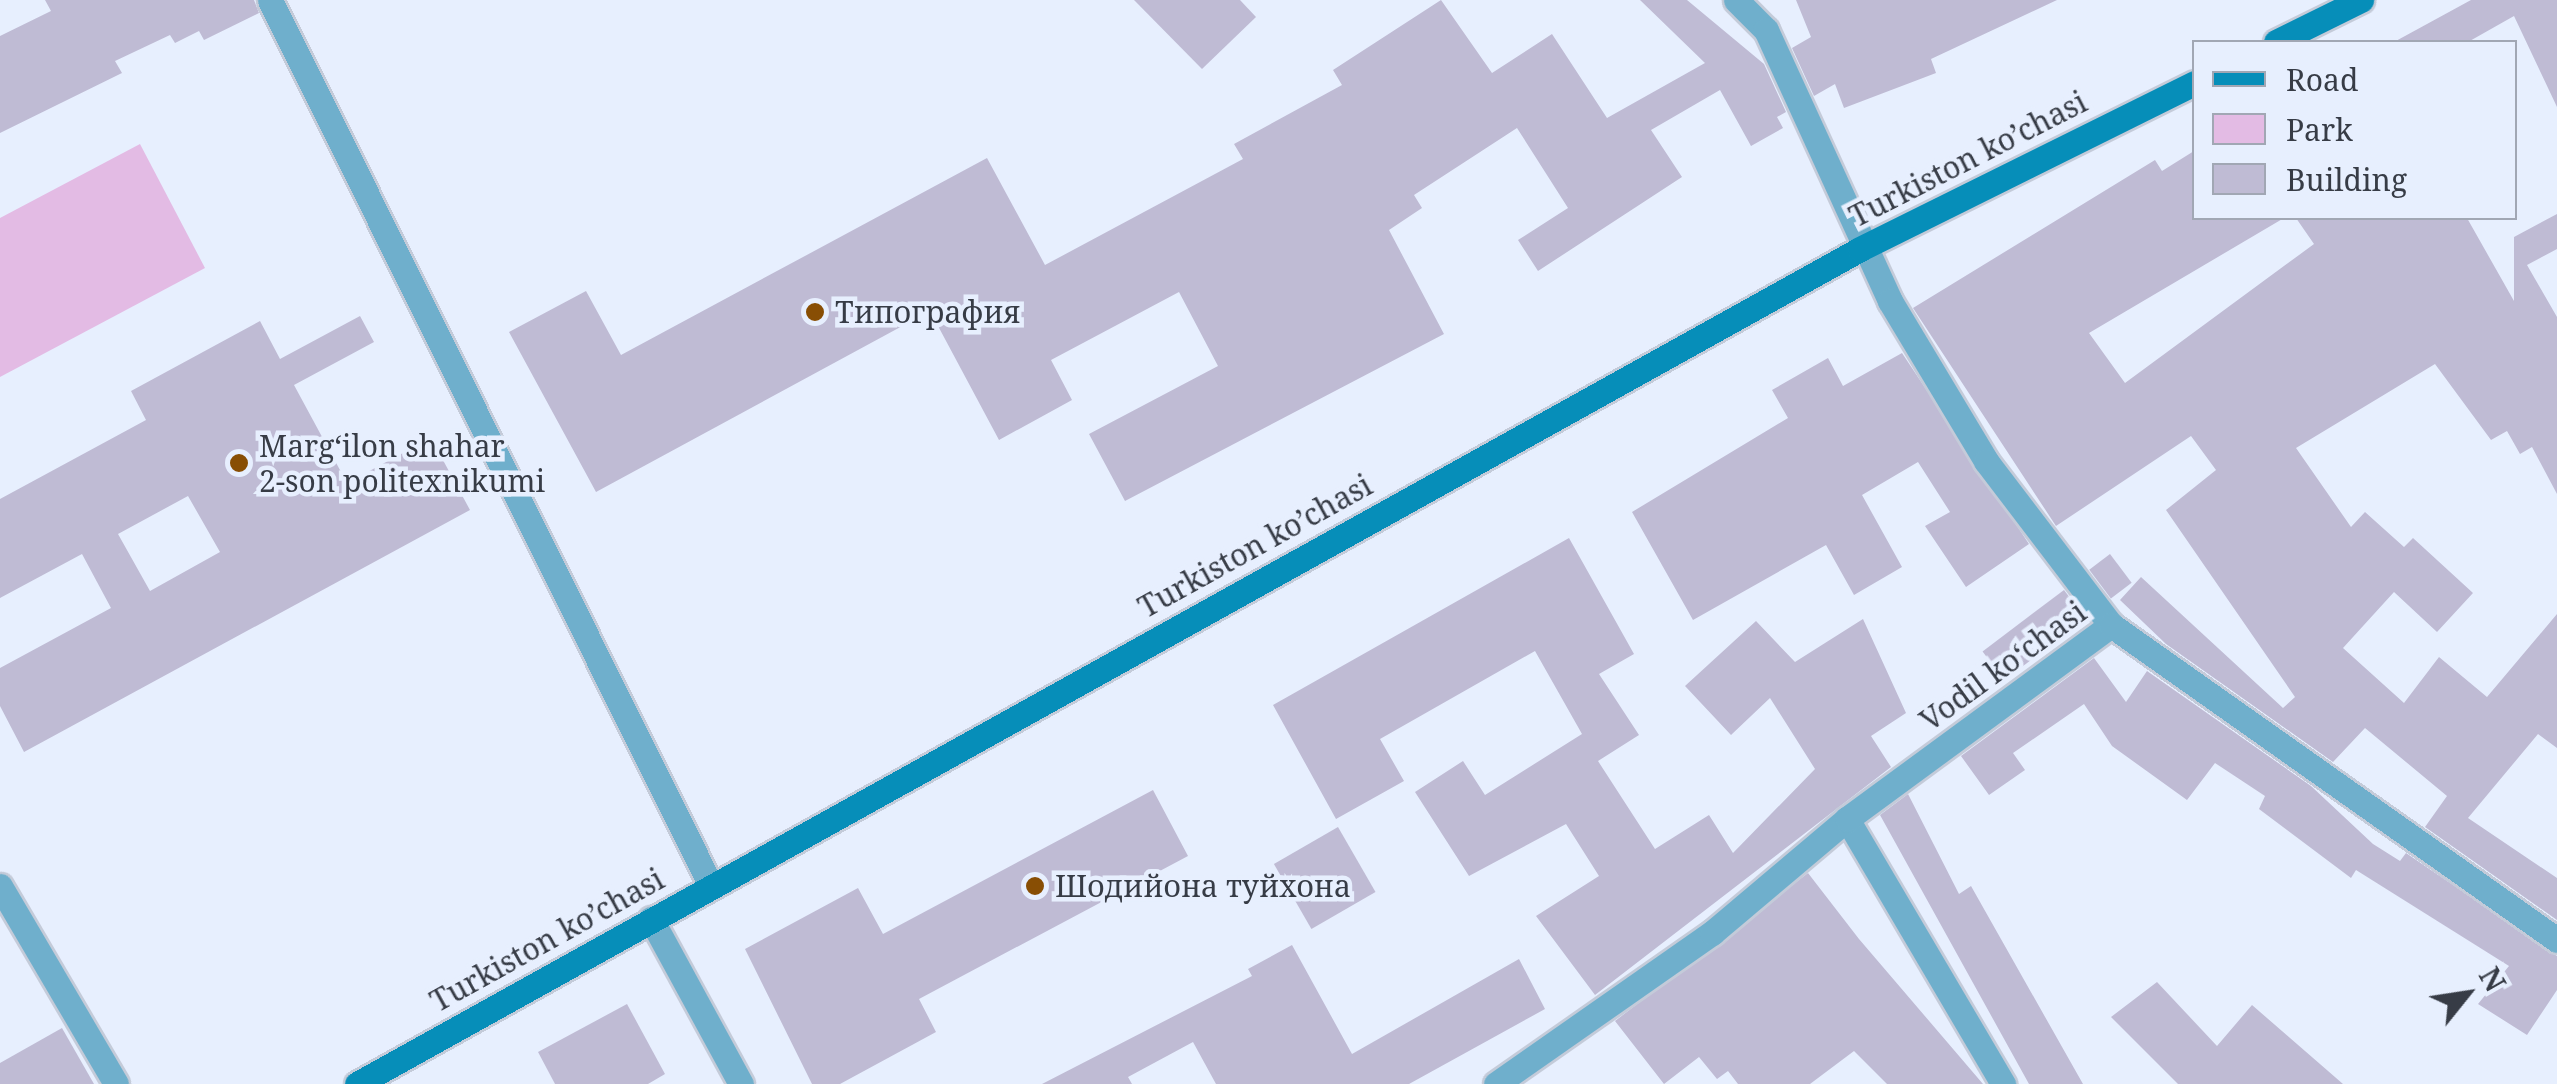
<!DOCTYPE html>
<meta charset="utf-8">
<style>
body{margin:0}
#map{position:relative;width:2557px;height:1084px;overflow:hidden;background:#e7effe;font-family:"Noto Serif",serif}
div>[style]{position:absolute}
.green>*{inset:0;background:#e3bbe4}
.building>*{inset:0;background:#bfbbd4;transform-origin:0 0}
.roads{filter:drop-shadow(2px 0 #c4cbd9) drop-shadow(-2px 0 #c4cbd9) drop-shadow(0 2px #c4cbd9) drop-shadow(0 -2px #c4cbd9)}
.minor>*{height:25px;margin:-12.5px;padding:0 12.5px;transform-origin:12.5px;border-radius:12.5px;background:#6fafcc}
.secondary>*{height:25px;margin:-12.5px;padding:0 12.5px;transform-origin:12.5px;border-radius:12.5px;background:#068eb9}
.dots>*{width:28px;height:28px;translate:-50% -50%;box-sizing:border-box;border:5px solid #e7effe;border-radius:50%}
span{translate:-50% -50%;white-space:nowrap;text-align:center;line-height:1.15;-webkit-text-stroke:9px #e7effe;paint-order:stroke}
.street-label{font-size:30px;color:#373c46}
.poi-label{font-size:30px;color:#373c46}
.left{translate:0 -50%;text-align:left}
.legend{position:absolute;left:2192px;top:40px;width:325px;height:180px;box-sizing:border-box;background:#e7effe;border:2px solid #a1a7b4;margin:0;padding:12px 18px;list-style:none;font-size:30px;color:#373c46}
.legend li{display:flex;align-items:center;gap:20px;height:50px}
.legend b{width:50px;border:2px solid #a1a7b4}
.north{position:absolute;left:2417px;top:944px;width:100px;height:100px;-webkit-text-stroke:8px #e7effe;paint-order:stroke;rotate:60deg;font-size:28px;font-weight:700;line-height:40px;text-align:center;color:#373c46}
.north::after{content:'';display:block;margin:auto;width:35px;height:45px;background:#373c46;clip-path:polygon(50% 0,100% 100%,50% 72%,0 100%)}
</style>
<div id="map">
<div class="green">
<div style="clip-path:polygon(140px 144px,205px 268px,0 377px,0 218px)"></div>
</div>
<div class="building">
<div style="clip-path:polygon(45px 0,254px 0,259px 13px,204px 40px,199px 31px,175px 43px,170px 35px,115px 61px,122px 73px,0 133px,0 36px,51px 11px)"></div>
<div style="clip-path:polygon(1134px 0,1240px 0,1256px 17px,1202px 69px)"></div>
<div style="clip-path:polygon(1441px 0,1492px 73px,1552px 34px,1607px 118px,1705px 63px,1640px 0,1687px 0,1764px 64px,1786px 112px,1777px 117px,1783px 128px,1751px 146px,1720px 90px,1651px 130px,1682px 177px,1538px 271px,1518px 240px,1568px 208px,1517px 128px,1414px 195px,1422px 208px,1389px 230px,1444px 334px,1125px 501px,1089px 434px,1218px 366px,1179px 292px,1051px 360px,1072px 400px,999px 440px,930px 311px,596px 492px,509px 332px,586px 291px,621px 355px,987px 158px,1045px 265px,1243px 159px,1234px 144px,1342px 85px,1333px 70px)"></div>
<div style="clip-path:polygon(1796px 0,2057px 0,1931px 59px,1936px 73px,1844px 108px,1835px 84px,1814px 96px,1792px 48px,1811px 37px)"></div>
<div style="clip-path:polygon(2471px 0,2557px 0,2557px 107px,2514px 16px,2468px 42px,2394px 42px)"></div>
<div style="clip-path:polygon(2194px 151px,2194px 218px,2284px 218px,2089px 333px,2125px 383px,2314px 244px,2296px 218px,2467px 218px,2514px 301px,2514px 237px,2557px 214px,2557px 249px,2527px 265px,2557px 317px,2557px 494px,2532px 447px,2520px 454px,2507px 431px,2491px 440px,2435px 364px,2296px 448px,2351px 527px,2365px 512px,2404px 547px,2413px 538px,2473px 593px,2437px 632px,2394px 592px,2343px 648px,2404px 703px,2439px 657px,2487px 697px,2557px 614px,2557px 748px,2538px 734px,2468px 818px,2557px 878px,2557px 920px,2425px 827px,2447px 796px,2365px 728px,2333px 762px,2166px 644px,2120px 600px,2141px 577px,2283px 708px,2295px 697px,2166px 510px,2216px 470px,2191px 436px,2056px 526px,1913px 308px,2155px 160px,2162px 171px)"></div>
<div style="clip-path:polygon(evenodd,360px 316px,374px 342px,294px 385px,347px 483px,431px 438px,470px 510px,24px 752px,0 706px,0 668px,111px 608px,82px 554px,0 598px,0 499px,146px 420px,131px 391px,260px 321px,280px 359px,360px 316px,188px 496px,220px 552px,150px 591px,118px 534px,188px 496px)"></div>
<div style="clip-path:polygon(1902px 353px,2029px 544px,1966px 587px,1925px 526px,1950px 512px,1918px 462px,1862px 495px,1902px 567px,1854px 595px,1826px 545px,1693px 620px,1632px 512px,1788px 418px,1772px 390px,1828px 358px,1843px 386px)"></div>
<div style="clip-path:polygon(1569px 538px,1634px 654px,1599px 674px,1639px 735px,1598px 761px,1655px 849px,1709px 815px,1733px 853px,1815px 769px,1770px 698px,1731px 735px,1685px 686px,1756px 621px,1795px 662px,1863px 619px,1906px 713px,1871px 736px,1891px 767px,1595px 995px,1536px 916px,1599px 876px,1566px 824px,1469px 876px,1415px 792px,1463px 761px,1485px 795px,1582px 734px,1535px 651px,1380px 739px,1404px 781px,1336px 819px,1273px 705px)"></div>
<div style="left:2110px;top:554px;width:36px;height:26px;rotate:53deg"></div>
<div style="left:2064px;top:590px;width:36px;height:102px;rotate:53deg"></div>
<div style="clip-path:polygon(2094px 658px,2126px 702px,2147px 671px,2311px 786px,2373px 844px,2400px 861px,2406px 853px,2557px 956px,2557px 990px,2527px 1035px,2478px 1004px,2509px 966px,2356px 870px,2351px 878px,2259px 809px,2265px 796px,2215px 763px,2187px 800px,2112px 746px,2084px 704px,2013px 753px,2025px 770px,1989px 795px,1961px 756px)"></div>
<div style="clip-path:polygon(1153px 790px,1188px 856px,919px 999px,936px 1032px,840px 1084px,812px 1084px,745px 949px,858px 888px,883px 934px)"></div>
<div style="clip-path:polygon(1908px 794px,1959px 894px,1971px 886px,2083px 1084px,2029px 1084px,1880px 815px)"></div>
<div style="left:1338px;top:827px;width:75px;height:74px;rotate:60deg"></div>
<div style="clip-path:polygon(1808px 873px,1859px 939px,1983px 1084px,1887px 1084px,1854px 1051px,1810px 1084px,1738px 1084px,1728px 1071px,1717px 1079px,1699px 1057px,1664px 1084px,1615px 1021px)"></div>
<div style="clip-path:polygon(1292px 945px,1352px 1054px,1519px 959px,1545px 1009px,1409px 1084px,1216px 1084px,1193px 1042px,1128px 1077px,1132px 1084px,1042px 1084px,1252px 976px,1248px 969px)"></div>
<div style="clip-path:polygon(2157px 982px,2217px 1046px,2252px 1005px,2343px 1084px,2178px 1084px,2111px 1017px)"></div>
<div style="clip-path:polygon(627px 1004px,665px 1074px,648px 1084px,555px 1084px,538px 1052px)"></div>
<div style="clip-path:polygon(62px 1028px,94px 1084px,0 1084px,0 1063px)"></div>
</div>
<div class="roads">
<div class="minor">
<div style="left:270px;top:0;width:987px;rotate:63.54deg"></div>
<div style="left:1736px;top:0;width:42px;rotate:45deg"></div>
<div style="left:1766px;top:30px;width:298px;rotate:65.4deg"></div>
<div style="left:1890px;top:301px;width:187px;rotate:59deg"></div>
<div style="left:1986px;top:461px;width:206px;rotate:52.7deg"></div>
<div style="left:1847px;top:819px;width:308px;rotate:59.5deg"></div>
<div style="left:0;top:886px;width:229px;rotate:59.6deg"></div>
<div style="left:651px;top:919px;width:188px;rotate:61.4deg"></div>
<div style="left:1496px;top:1084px;width:264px;rotate:-35deg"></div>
<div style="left:1712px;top:933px;width:177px;rotate:-40.2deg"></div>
<div style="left:1847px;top:819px;width:328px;rotate:-36.3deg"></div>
<div style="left:2111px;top:625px;width:546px;rotate:35.23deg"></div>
</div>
<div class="secondary">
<div style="left:2276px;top:42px;width:95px;rotate:-26.3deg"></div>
<div style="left:357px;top:1084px;width:1719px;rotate:-29.05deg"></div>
<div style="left:1860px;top:249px;width:373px;rotate:-26.4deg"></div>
</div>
</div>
<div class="dots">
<div style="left:815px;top:312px;background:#884e04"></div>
<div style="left:239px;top:463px;background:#884e04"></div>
<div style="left:1035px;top:886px;background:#884e04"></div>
</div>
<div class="street-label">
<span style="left:1968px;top:159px;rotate:-27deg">Turkiston ko’chasi</span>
<span style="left:1255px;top:546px;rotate:-29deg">Turkiston ko’chasi</span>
<span style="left:2003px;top:666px;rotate:-36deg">Vodil koʻchasi</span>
<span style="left:547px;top:940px;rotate:-29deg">Turkiston ko’chasi</span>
</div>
<div class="poi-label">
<span class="left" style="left:835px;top:312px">Типография</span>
<span class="left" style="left:259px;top:463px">Margʻilon shahar<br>2-son politexnikumi</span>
<span class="left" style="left:1055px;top:886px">Шодийона туйхона</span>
</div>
<ul class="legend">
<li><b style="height:12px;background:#068eb9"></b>Road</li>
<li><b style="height:28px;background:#e3bbe4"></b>Park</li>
<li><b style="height:28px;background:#bfbbd4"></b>Building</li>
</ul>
<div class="north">N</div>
</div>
